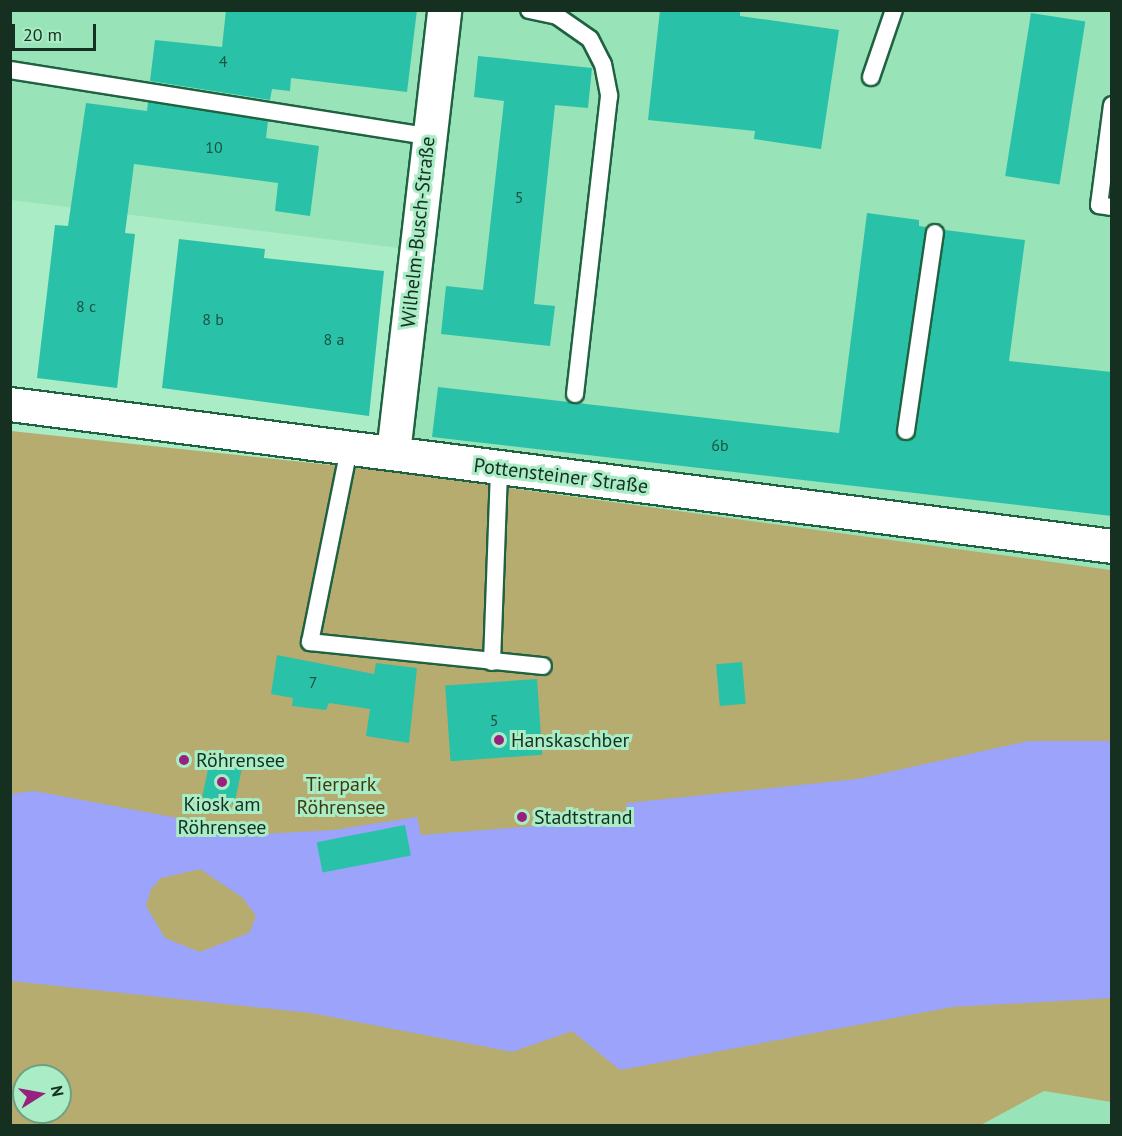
<!DOCTYPE html>
<meta charset="utf-8">
<style>
body{margin:0}
#map{position:relative;width:1122px;height:1136px;overflow:hidden;background:#a9ecc5;font-family:"PT Sans",sans-serif}
div>[style]{position:absolute}
.built>*{inset:0;background:#98e3b8}
.green>*{inset:0;background:#b7ac6f}
.water>*{inset:0;background:#9ba3fa}
.building>*{inset:0;background:#2ac1a9;transform-origin:0 0}
.roads{filter:drop-shadow(2px 0 #1f6241) drop-shadow(-2px 0 #1f6241) drop-shadow(0 2px #1f6241) drop-shadow(0 -2px #1f6241)}
.lane>*{height:16px;margin:-8px;padding:0 8px;transform-origin:8px;border-radius:8px;background:#fff}
.street>*{height:33px;margin:-16.5px;padding:0 16.5px;transform-origin:16.5px;border-radius:16.5px;background:#fff}
.dots>*{width:16px;height:16px;translate:-50% -50%;box-sizing:border-box;border:3px solid #a9ecc5;border-radius:50%}
span{translate:-50% -50%;white-space:nowrap;text-align:center;line-height:1.15;-webkit-text-stroke:6px #a9ecc5;paint-order:stroke}
.number-label{font-size:16px;color:#1a5443}
.number-label span{-webkit-text-stroke-width:0}
.street-label{font-size:20px;color:#153021}
.poi-label{font-size:20px;color:#153021}
.left{translate:0 -50%;text-align:left}
.park-label{font-size:20px;color:#423a0d}
.frame{position:absolute;inset:0;border:12px solid #153021;pointer-events:none}
.north{position:absolute;left:12px;top:1064px;width:60px;height:60px;box-sizing:border-box;background:#a9ecc5;border:2px solid #6ea183;border-radius:50%;rotate:79deg;font-size:16px;font-weight:700;line-height:24px;text-align:center;color:#153021}
.north::after{content:'';display:block;margin:auto;width:21px;height:27px;background:#97217d;clip-path:polygon(50% 0,100% 100%,50% 72%,0 100%)}
.scale{position:absolute;left:12px;top:24px;width:84px;height:27px;box-sizing:border-box;border:3px solid #153021;border-top:0;padding-left:8px;font-size:18px;line-height:21px;white-space:nowrap;color:#153021;-webkit-text-stroke:4px #a9ecc5;paint-order:stroke}
</style>
<div id="map">
<div class="built">
<div style="clip-path:polygon(11px 11px,1111px 11px,1111px 570px,378px 470px,399px 248px,11px 200px)"></div>
<div style="clip-path:polygon(1044px 1091px,1111px 1102px,1111px 1125px,979px 1126px)"></div>
</div>
<div class="green">
<div style="clip-path:polygon(evenodd,11px 431px,378px 470px,1111px 570px,1111px 1102px,1044px 1091px,979px 1126px,11px 1125px,11px 431px,24px 1076px,60px 1076px,60px 1112px,24px 1112px,24px 1076px)"></div>
</div>
<div class="water">
<div style="clip-path:polygon(evenodd,1028px 741px,1111px 741px,1111px 998px,952px 1007px,620px 1070px,572px 1031px,512px 1052px,311px 1013px,11px 981px,11px 794px,34px 791px,263px 834px,334px 830px,417px 817px,421px 835px,624px 819px,627px 803px,858px 779px,1028px 741px,200px 869px,243px 898px,256px 916px,249px 933px,200px 952px,165px 938px,146px 906px,151px 889px,161px 878px,200px 869px)"></div>
</div>
<div class="building">
<div style="clip-path:polygon(226px 10px,417px 10px,407px 92px,291px 78px,290px 91px,272px 89px,270px 100px,150px 81px,155px 40px,222px 47px)"></div>
<div style="clip-path:polygon(660px 10px,740px 10px,740px 16px,839px 30px,821px 149px,754px 139px,755px 131px,648px 120px)"></div>
<div style="left:1031px;top:13px;width:55px;height:165px;rotate:9deg"></div>
<div style="clip-path:polygon(478px 56px,592px 68px,588px 108px,555px 105px,534px 304px,555px 306px,550px 346px,441px 334px,446px 286px,483px 290px,504px 101px,474px 97px)"></div>
<div style="clip-path:polygon(148px 102px,268px 121px,266px 138px,319px 146px,310px 216px,275px 211px,278px 183px,134px 164px,125px 233px,135px 234px,117px 388px,37px 378px,55px 225px,68px 226px,86px 103px,147px 111px)"></div>
<div style="clip-path:polygon(867px 213px,919px 220px,919px 226px,926px 227px,896px 429px,899px 439px,909px 441px,916px 433px,945px 230px,1025px 240px,1009px 361px,1112px 372px,1112px 516px,432px 437px,438px 387px,839px 433px)"></div>
<div style="clip-path:polygon(179px 239px,265px 249px,264px 258px,384px 271px,369px 416px,162px 388px)"></div>
<div style="clip-path:polygon(277px 655px,374px 674px,376px 663px,417px 668px,409px 743px,366px 736px,370px 709px,329px 703px,326px 710px,292px 706px,293px 698px,271px 694px)"></div>
<div style="left:742px;top:662px;width:42px;height:26px;rotate:85deg"></div>
<div style="left:537px;top:679px;width:76px;height:92px;rotate:86deg"></div>
<div style="left:210px;top:760px;width:33px;height:38px;rotate:12deg"></div>
<div style="left:405px;top:825px;width:31px;height:90px;rotate:79deg"></div>
</div>
<div class="roads">
<div class="lane">
<div style="left:529px;top:10px;width:29px;rotate:12deg"></div>
<div style="left:557px;top:16px;width:40px;rotate:34.9deg"></div>
<div style="left:590px;top:39px;width:28px;rotate:63deg"></div>
<div style="left:603px;top:64px;width:33px;rotate:79deg"></div>
<div style="left:609px;top:96px;width:300px;rotate:96.5deg"></div>
<div style="left:10px;top:70px;width:424px;rotate:9deg"></div>
<div style="left:871px;top:77px;width:71px;rotate:-71.1deg"></div>
<div style="left:1112px;top:105px;width:101px;rotate:97.4deg"></div>
<div style="left:1099px;top:205px;width:13px;rotate:9deg"></div>
<div style="left:906px;top:431px;width:200px;rotate:-81.7deg"></div>
<div style="left:349px;top:449px;width:197px;rotate:101.4deg"></div>
<div style="left:310px;top:642px;width:234px;rotate:5.9deg"></div>
<div style="left:492px;top:662px;width:193px;rotate:-87.9deg"></div>
</div>
<div class="street">
<div style="left:10px;top:404px;width:1111px;rotate:7.34deg"></div>
<div style="left:393px;top:453px;width:446px;rotate:-83.4deg"></div>
</div>
</div>
<div class="dots">
<div style="left:499px;top:740px;background:#97217d"></div>
<div style="left:184px;top:760px;background:#97217d"></div>
<div style="left:222px;top:782px;background:#97217d"></div>
<div style="left:522px;top:817px;background:#97217d"></div>
</div>
<div class="number-label">
<span style="left:223px;top:61px">4</span>
<span style="left:214px;top:147px">10</span>
<span style="left:519px;top:197px">5</span>
<span style="left:86px;top:306px">8 c</span>
<span style="left:213px;top:319px">8 b</span>
<span style="left:334px;top:339px">8 a</span>
<span style="left:720px;top:445px">6b</span>
<span style="left:313px;top:682px">7</span>
<span style="left:494px;top:720px">5</span>
</div>
<div class="street-label">
<span style="left:418px;top:232px;rotate:-84deg">Wilhelm-Busch-Straße</span>
<span style="left:561px;top:476px;rotate:7deg">Pottensteiner Straße</span>
</div>
<div class="poi-label">
<span class="left" style="left:511px;top:740px">Hanskaschber</span>
<span class="left" style="left:196px;top:760px">Röhrensee</span>
<span style="left:222px;top:816px">Kiosk am<br>Röhrensee</span>
<span class="left" style="left:534px;top:817px">Stadtstrand</span>
</div>
<div class="park-label">
<span style="left:341px;top:796px">Tierpark<br>Röhrensee</span>
</div>
<div class="frame"></div>
<div class="north">N</div>
<div class="scale">20 m</div>
</div>
